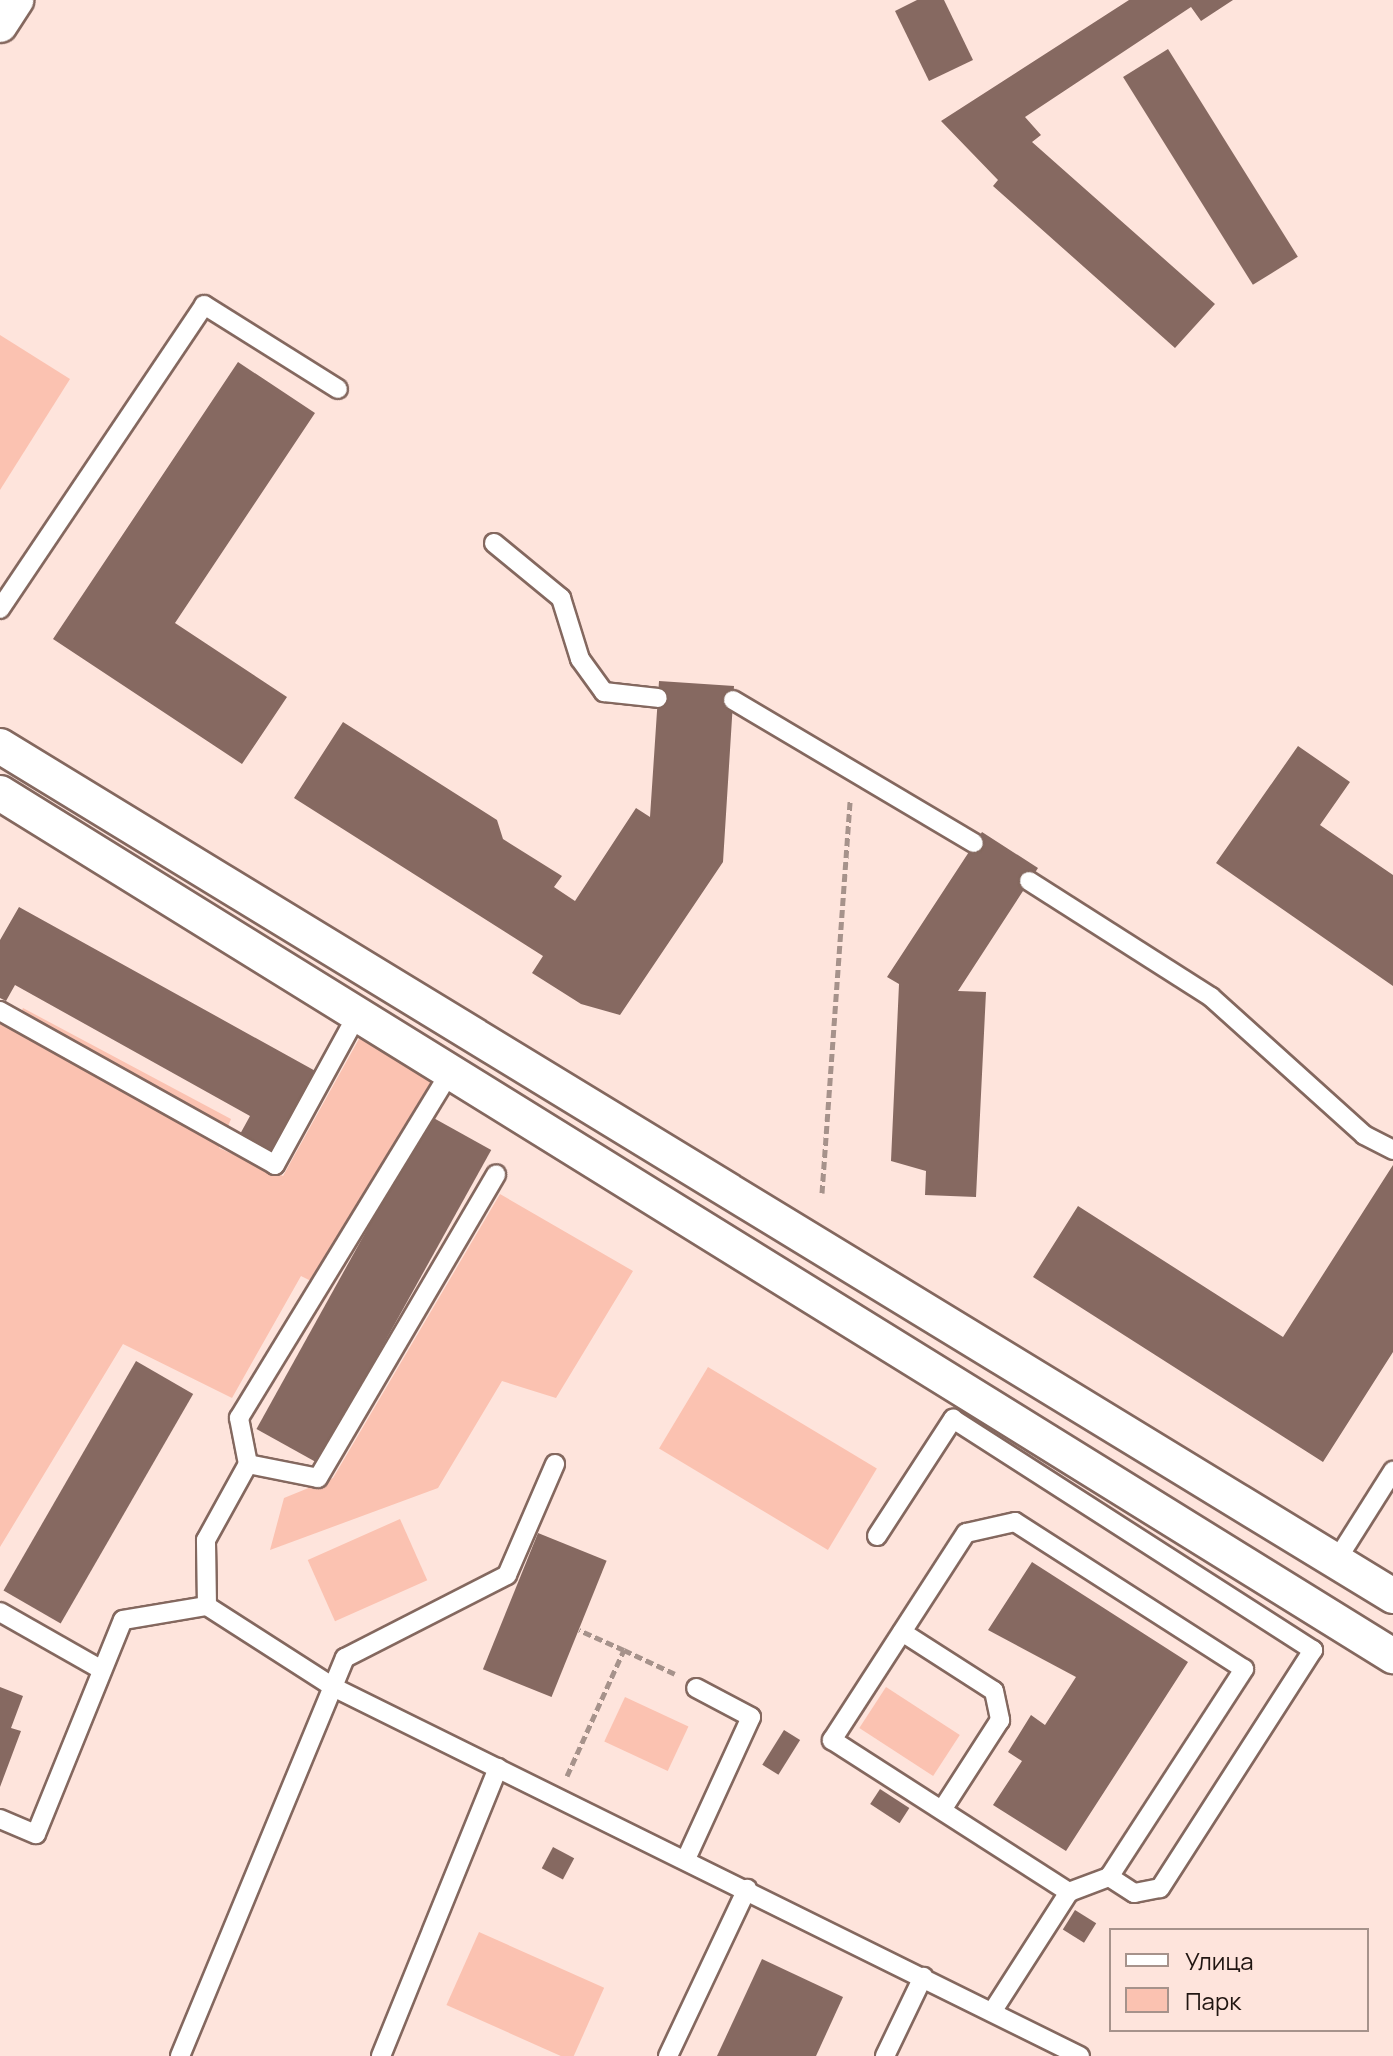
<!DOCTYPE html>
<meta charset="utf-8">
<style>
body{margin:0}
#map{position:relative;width:1393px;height:2056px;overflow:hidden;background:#fee4dc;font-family:Manrope,sans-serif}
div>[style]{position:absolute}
.green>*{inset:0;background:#fbc2b1;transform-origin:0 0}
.building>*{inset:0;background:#866961;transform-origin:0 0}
.path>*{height:5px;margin-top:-2.5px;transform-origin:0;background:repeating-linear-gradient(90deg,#a6928b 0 8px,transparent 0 12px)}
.roads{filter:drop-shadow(2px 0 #84685f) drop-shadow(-2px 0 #84685f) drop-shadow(0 2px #84685f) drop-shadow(0 -2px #84685f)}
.service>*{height:18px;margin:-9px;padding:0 9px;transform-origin:9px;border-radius:9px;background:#fff}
.minor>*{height:34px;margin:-17px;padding:0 17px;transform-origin:17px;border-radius:17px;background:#fff}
span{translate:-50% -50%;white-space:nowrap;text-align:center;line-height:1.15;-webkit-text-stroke:8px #fee4dc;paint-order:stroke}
.legend{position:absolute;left:1109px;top:1928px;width:260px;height:104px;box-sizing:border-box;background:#fee4dc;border:2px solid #a6928b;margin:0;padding:10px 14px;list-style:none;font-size:24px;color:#211612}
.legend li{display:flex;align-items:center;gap:16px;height:40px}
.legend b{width:40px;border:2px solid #a6928b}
</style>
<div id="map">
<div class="green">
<div style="clip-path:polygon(0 335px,70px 379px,0 490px)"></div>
<div style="clip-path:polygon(23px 1008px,231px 1119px,219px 1148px,283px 1176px,360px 1037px,433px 1078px,315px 1283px,301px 1276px,232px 1398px,123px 1344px,0 1547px,0 1019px,14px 1027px)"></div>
<div style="clip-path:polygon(500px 1194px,633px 1271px,556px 1398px,502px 1381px,438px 1488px,270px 1550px,284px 1498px,333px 1478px)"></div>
<div style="left:708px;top:1367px;width:197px;height:95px;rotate:31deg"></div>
<div style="left:400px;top:1519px;width:67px;height:101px;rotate:66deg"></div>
<div style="left:886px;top:1687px;width:88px;height:49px;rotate:33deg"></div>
<div style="left:625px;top:1697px;width:70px;height:49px;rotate:25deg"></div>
<div style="left:479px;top:1932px;width:137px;height:80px;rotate:24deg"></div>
</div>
<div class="building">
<div style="clip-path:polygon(917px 0,944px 0,973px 60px,929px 81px,895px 11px)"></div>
<div style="clip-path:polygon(1129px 0,1233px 0,1201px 21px,1191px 7px,1025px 117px,1041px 135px,1032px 142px,1215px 304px,1175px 348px,993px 186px,998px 180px,941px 121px)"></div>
<div style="left:1168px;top:49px;width:245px;height:53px;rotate:58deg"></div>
<div style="clip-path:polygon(238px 362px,315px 413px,175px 623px,287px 697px,242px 764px,53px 639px)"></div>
<div style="clip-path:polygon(659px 681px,734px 686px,723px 862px,620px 1015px,581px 1004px,532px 973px,543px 956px,294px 798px,343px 722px,497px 820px,503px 839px,562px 876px,554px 887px,575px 901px,636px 808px,650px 817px)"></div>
<div style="clip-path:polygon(1298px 746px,1350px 782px,1320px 825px,1393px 875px,1393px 986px,1216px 863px)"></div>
<div style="clip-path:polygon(982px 832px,1038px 868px,958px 991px,986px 992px,976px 1197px,925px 1195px,926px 1171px,891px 1161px,899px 984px,887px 977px)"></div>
<div style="clip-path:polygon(19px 907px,319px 1073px,273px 1155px,239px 1136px,250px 1116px,15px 985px,6px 1001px,0 998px,0 940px)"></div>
<div style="left:430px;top:1116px;width:70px;height:358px;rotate:29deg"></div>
<div style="clip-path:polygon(1393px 1165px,1393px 1352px,1323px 1462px,1033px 1277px,1078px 1206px,1283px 1337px)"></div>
<div style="left:136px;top:1361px;width:66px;height:265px;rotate:30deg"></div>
<div style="left:538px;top:1533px;width:74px;height:147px;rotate:22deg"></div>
<div style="clip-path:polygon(1032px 1562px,1188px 1662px,1066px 1851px,993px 1805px,1022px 1761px,1008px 1752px,1031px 1715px,1045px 1725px,1076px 1677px,988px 1630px)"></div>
<div style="clip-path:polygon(0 1687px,23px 1696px,11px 1728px,21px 1731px,0 1787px)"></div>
<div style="left:784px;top:1730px;width:19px;height:41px;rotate:32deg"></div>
<div style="left:880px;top:1789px;width:35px;height:18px;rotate:33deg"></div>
<div style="left:553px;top:1847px;width:24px;height:24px;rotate:28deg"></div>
<div style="left:1075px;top:1910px;width:25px;height:23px;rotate:32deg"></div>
<div style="clip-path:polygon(762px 1959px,843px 1997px,816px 2056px,717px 2056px)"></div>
</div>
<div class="path">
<div style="left:822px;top:1193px;width:395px;rotate:-85.9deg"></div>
<div style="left:624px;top:1650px;width:56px;rotate:25.2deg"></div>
<div style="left:567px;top:1776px;width:138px;rotate:-65.7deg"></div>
<div style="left:624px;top:1650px;width:49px;rotate:-156deg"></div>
</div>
<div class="roads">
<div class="service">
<div style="left:494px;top:543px;width:87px;rotate:39.4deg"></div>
<div style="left:561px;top:598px;width:64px;rotate:72.7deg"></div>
<div style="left:580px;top:659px;width:41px;rotate:54deg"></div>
<div style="left:604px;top:692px;width:54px;rotate:6.3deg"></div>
<div style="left:0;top:609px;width:366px;rotate:-56.1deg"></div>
<div style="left:204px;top:305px;width:158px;rotate:32.1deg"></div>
<div style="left:733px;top:700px;width:280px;rotate:30.7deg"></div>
<div style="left:1029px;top:881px;width:216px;rotate:32.5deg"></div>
<div style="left:1211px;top:997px;width:206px;rotate:42deg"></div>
<div style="left:1364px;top:1135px;width:33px;rotate:27deg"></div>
<div style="left:0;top:1011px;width:315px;rotate:29.2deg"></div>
<div style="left:275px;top:1165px;width:154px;rotate:-61.3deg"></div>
<div style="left:248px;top:1464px;width:71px;rotate:11.3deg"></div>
<div style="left:318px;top:1478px;width:352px;rotate:-59.6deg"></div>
<div style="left:877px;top:1536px;width:140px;rotate:-57deg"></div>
<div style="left:953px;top:1419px;width:428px;rotate:32.7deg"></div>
<div style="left:1313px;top:1650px;width:283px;rotate:122.7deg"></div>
<div style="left:1160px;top:1888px;width:26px;rotate:169deg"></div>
<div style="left:1134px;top:1893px;width:30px;rotate:-147deg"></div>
<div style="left:1336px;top:1561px;width:107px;rotate:-57.7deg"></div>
<div style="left:207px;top:1606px;width:66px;rotate:-90.9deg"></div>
<div style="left:206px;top:1540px;width:87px;rotate:-61.1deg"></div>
<div style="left:248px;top:1464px;width:47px;rotate:-101.1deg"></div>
<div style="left:239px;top:1418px;width:407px;rotate:-58.6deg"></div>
<div style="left:0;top:1612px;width:117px;rotate:29.6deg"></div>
<div style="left:902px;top:1632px;width:109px;rotate:32.7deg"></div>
<div style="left:994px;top:1691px;width:30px;rotate:78deg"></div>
<div style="left:1000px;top:1720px;width:107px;rotate:122.8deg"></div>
<div style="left:0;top:1819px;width:39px;rotate:23deg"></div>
<div style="left:36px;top:1834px;width:231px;rotate:-67.9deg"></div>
<div style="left:123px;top:1620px;width:85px;rotate:-9.5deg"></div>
<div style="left:207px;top:1606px;width:150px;rotate:32.7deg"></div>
<div style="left:333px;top:1687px;width:833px;rotate:26.29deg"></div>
<div style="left:686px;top:1859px;width:156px;rotate:-65.4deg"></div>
<div style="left:751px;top:1717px;width:62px;rotate:-152.2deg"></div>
<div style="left:992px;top:2012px;width:143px;rotate:-57.3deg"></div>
<div style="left:1069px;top:1892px;width:43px;rotate:-20.6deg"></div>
<div style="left:1109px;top:1877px;width:248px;rotate:-57deg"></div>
<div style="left:1244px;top:1669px;width:272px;rotate:-147.3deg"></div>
<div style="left:1015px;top:1522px;width:50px;rotate:167.3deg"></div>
<div style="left:966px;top:1533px;width:247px;rotate:122.9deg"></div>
<div style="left:832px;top:1740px;width:282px;rotate:32.7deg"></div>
<div style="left:180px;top:2056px;width:431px;rotate:-67.5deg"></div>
<div style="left:345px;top:1658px;width:182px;rotate:-27.1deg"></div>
<div style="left:507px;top:1575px;width:121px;rotate:-66.6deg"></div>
<div style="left:381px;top:2056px;width:311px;rotate:-67.9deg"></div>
<div style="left:668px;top:2056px;width:185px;rotate:-64.7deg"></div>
<div style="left:885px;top:2056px;width:88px;rotate:-64.3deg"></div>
</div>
<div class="minor">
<div style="left:0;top:25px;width:30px;rotate:-57deg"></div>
<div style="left:0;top:746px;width:1632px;rotate:31.39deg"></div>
<div style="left:0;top:793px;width:1639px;rotate:31.78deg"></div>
</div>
</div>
<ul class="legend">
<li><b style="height:10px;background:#fff"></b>Улица</li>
<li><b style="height:22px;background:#fbc2b1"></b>Парк</li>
</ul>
</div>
